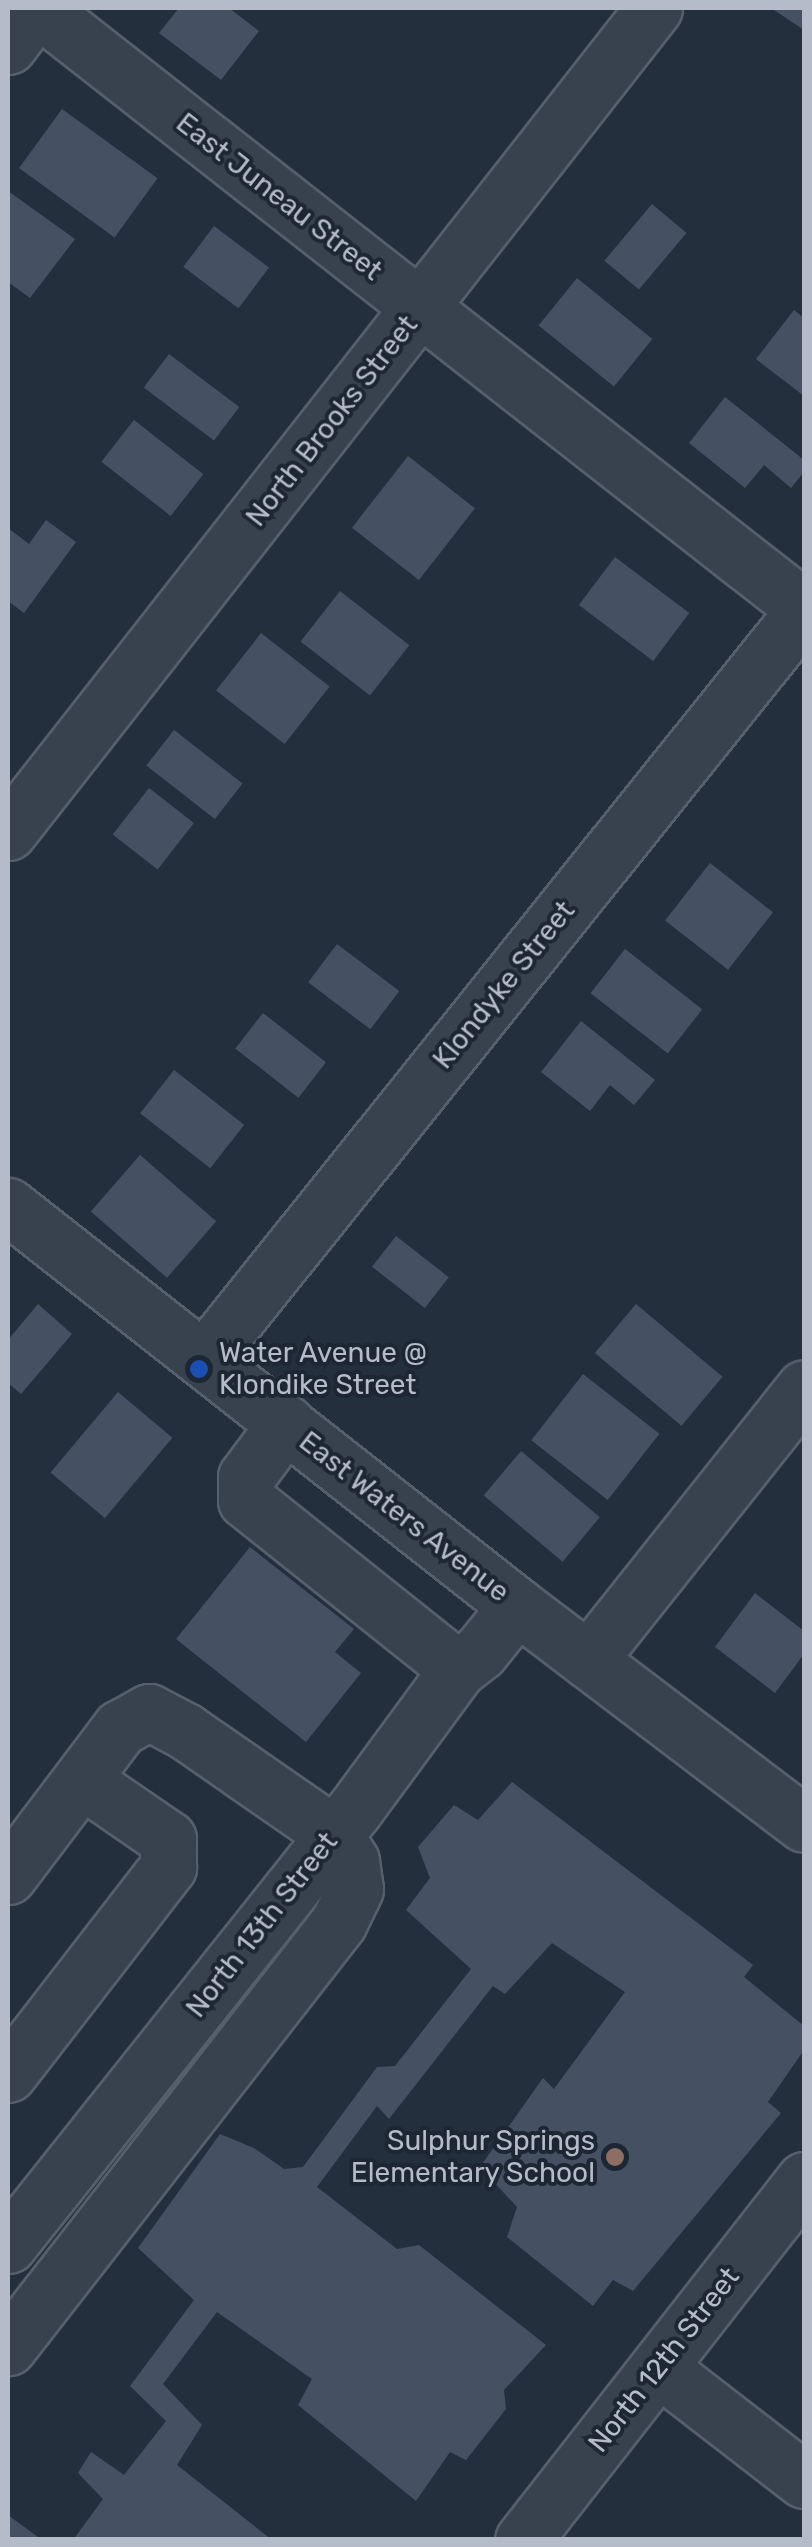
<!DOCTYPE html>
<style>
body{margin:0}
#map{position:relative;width:812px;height:2547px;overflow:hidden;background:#242f3e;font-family:Rubik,sans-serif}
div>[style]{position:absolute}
.building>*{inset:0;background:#455162;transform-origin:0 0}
.roads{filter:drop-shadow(2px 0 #565f6c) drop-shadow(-2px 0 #565f6c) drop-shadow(0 2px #565f6c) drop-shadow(0 -2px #565f6c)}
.minor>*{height:55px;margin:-27.5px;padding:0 27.5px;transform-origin:27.5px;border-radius:27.5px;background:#38414e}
.dots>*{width:28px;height:28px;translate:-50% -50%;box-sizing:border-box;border:5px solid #1d2633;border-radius:50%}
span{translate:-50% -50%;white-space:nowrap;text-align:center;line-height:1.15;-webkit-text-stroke:8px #1d2633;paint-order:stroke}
.street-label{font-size:28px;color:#b4bcc9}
.poi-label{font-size:28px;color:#b4bcc9}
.left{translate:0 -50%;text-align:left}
.right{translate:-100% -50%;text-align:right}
.frame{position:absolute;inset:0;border:10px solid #b4bcc9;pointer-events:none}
</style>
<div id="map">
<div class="building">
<div style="clip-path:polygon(179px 8px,229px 8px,259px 31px,221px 80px,159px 33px)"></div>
<div style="clip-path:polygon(771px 8px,804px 8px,804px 30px)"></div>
<div style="left:62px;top:109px;width:118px;height:73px;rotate:36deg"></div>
<div style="clip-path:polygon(8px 191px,75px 239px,30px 298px,8px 282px)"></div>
<div style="left:652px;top:204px;width:45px;height:74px;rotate:40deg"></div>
<div style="left:214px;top:226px;width:69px;height:51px;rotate:37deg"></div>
<div style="left:577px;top:278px;width:97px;height:61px;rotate:39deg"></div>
<div style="clip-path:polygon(794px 310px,804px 318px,804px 396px,756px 359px)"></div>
<div style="left:169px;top:354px;width:88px;height:42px;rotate:37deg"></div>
<div style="clip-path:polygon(725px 397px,804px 460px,804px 472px,791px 488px,764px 465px,745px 488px,689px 443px)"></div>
<div style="left:134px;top:420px;width:88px;height:53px;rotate:38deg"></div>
<div style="left:408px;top:456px;width:85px;height:91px;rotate:38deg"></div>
<div style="clip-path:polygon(46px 520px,76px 542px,24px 613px,8px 601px,8px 528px,29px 544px)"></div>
<div style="left:615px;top:557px;width:93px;height:60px;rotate:37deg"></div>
<div style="left:340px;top:591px;width:88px;height:64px;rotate:38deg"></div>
<div style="left:261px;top:633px;width:87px;height:73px;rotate:38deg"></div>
<div style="left:174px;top:730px;width:87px;height:45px;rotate:38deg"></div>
<div style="left:149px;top:788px;width:57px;height:59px;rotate:38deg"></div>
<div style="left:710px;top:863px;width:80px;height:73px;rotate:38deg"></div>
<div style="left:337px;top:944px;width:78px;height:48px;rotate:37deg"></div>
<div style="left:625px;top:949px;width:98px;height:56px;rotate:38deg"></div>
<div style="left:263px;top:1013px;width:80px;height:45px;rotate:38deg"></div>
<div style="clip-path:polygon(581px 1021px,655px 1080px,634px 1105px,610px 1085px,590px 1111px,541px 1072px)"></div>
<div style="left:174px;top:1070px;width:89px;height:55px;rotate:38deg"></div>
<div style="left:140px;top:1155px;width:101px;height:75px;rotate:41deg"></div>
<div style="left:396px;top:1236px;width:67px;height:39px;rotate:38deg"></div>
<div style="clip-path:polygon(38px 1304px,72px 1334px,21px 1394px,8px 1383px,8px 1340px)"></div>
<div style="left:636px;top:1304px;width:113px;height:64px;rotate:40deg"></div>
<div style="left:583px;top:1374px;width:97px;height:84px;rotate:38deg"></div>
<div style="left:118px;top:1392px;width:71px;height:105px;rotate:40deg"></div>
<div style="left:521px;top:1451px;width:103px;height:58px;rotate:40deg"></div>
<div style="clip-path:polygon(250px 1547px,354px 1629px,335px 1652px,361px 1673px,306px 1742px,176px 1639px)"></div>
<div style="clip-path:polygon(755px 1593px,804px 1631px,804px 1654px,775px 1693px,715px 1647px)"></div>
<div style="clip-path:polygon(512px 1782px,753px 1965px,744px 1977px,804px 2026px,804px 2050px,768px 2102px,781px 2113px,633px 2291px,613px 2280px,593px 2306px,507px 2237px,517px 2207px,480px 2167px,543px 2078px,554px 2089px,625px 1992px,552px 1943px,505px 1994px,493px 1986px,389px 2119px,377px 2106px,317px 2187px,397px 2249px,419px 2245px,546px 2345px,504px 2390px,506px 2409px,466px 2460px,450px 2452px,416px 2501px,298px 2405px,312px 2379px,217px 2312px,163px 2384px,202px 2425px,177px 2465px,272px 2540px,73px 2540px,103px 2499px,78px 2473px,91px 2452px,124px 2475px,166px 2421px,130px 2386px,194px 2300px,138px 2248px,220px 2134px,254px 2148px,284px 2169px,303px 2167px,377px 2067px,395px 2066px,471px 1969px,406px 1910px,430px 1878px,418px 1847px,454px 1805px,478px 1820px)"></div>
<div style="clip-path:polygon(8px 2515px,42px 2540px,8px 2540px)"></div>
</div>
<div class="roads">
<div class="minor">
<div style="left:38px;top:8px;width:973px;rotate:38.07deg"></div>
<div style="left:8px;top:46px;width:48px;rotate:-52.7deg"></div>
<div style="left:8px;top:832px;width:1047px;rotate:-51.9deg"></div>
<div style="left:8px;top:1206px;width:647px;rotate:38.16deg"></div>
<div style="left:517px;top:1606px;width:360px;rotate:37.2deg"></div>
<div style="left:204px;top:1359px;width:959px;rotate:-51.27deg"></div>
<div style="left:286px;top:1423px;width:67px;rotate:126.5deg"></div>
<div style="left:246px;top:1477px;width:23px;rotate:90deg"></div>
<div style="left:246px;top:1500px;width:271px;rotate:38.6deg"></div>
<div style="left:588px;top:1660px;width:347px;rotate:-51.5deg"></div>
<div style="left:8px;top:1876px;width:186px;rotate:-52.9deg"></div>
<div style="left:120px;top:1728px;width:33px;rotate:-29deg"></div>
<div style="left:149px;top:1712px;width:41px;rotate:27.8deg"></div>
<div style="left:185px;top:1731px;width:181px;rotate:34.7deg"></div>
<div style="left:334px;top:1834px;width:32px;rotate:58deg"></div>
<div style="left:351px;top:1861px;width:28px;rotate:82deg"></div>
<div style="left:355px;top:1889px;width:37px;rotate:116deg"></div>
<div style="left:339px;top:1922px;width:539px;rotate:127.91deg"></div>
<div style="left:8px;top:2074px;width:262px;rotate:-52.3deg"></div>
<div style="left:168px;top:1867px;width:28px;rotate:-90deg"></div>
<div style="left:168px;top:1839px;width:104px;rotate:-145.5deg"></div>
<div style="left:8px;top:2245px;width:557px;rotate:-51.48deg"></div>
<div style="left:355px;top:1809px;width:174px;rotate:-53.7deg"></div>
<div style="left:458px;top:1669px;width:28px;rotate:-38deg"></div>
<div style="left:480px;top:1652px;width:59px;rotate:-51.2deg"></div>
<div style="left:659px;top:2368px;width:183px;rotate:37.7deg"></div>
<div style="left:523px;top:2540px;width:457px;rotate:-52deg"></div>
</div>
</div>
<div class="dots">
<div style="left:199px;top:1369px;background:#1a4fb4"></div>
<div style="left:615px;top:2157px;background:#8d6e63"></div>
</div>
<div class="street-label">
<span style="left:279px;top:197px;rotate:38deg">East Juneau Street</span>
<span style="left:332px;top:421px;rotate:-52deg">North Brooks Street</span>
<span style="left:504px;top:985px;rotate:-51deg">Klondyke Street</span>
<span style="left:404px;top:1517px;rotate:38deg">East Waters Avenue</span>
<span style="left:262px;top:1925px;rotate:-52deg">North 13th Street</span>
<span style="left:664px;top:2360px;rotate:-52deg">North 12th Street</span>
</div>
<div class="poi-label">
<span class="left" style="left:219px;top:1369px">Water Avenue @<br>Klondike Street</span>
<span class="right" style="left:595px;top:2157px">Sulphur Springs<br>Elementary School</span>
</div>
<div class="frame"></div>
</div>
